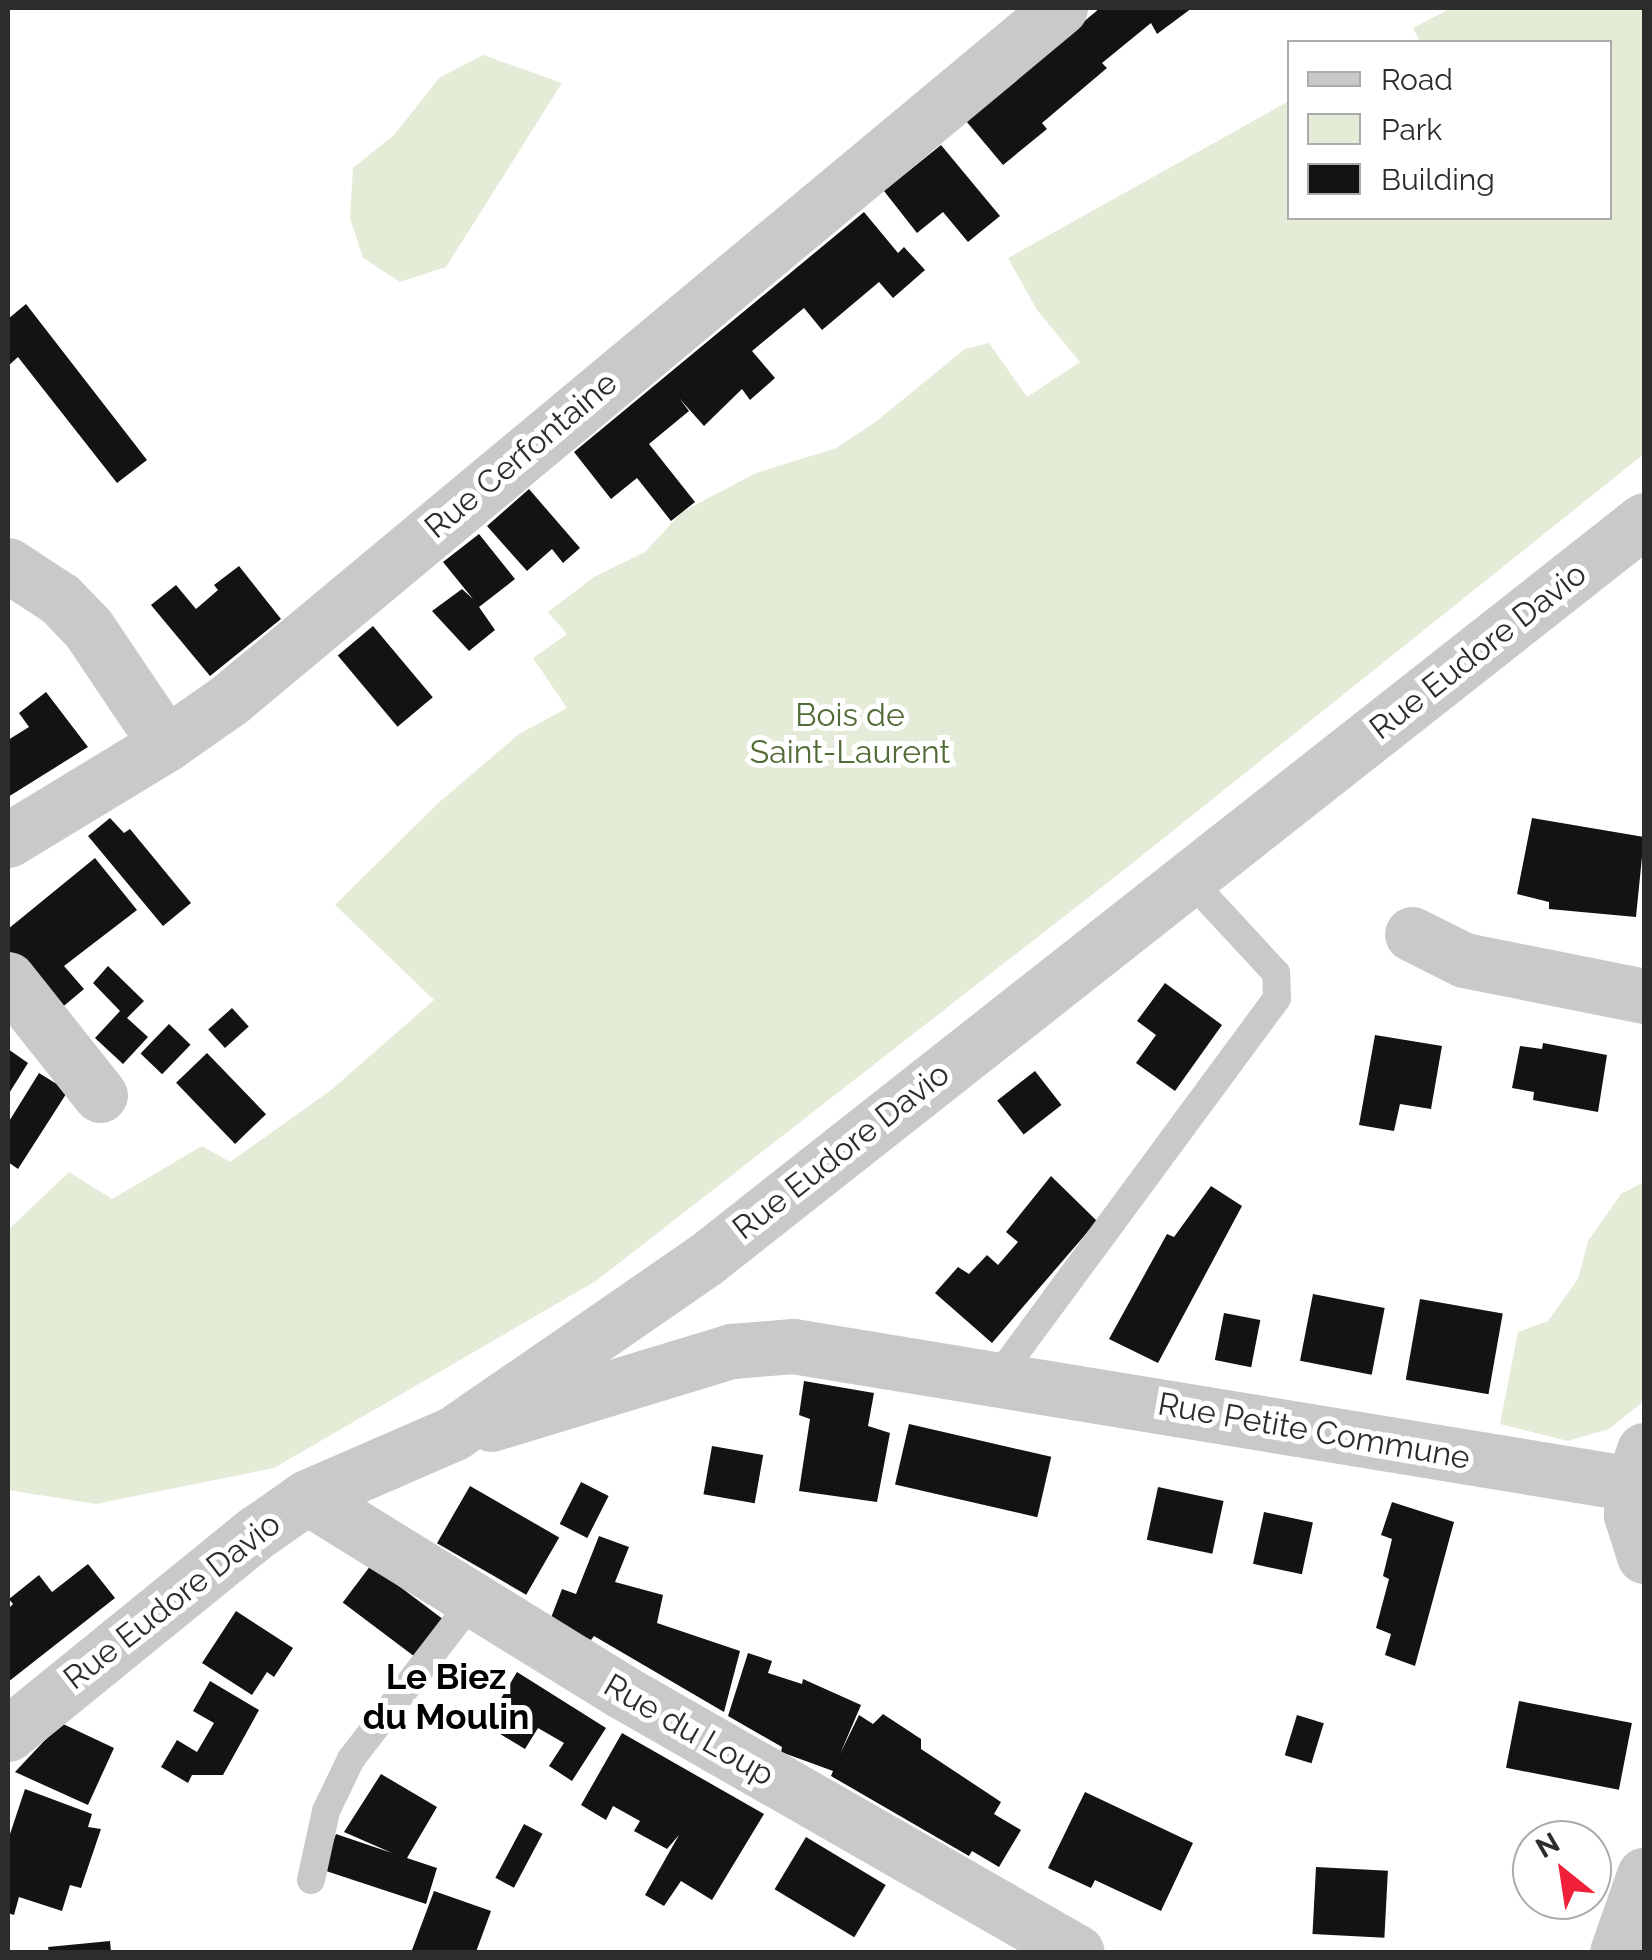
<!DOCTYPE html>
<style>
body{margin:0}
#map{position:relative;width:1652px;height:1960px;overflow:hidden;background:#fff;font-family:Raleway,sans-serif}
div>[style]{position:absolute}
.green>*{inset:0;background:#e4ecd8}
.building>*{inset:0;background:#131313;transform-origin:0 0}
.service>*{height:28px;margin:-14px;padding:0 14px;transform-origin:14px;border-radius:14px;background:#c9c9c9}
.minor>*{height:55px;margin:-27.5px;padding:0 27.5px;transform-origin:27.5px;border-radius:27.5px;background:#c9c9c9}
span{translate:-50% -50%;white-space:nowrap;text-align:center;line-height:1.15;-webkit-text-stroke:10px #fff;paint-order:stroke}
.street-label{font-size:32px;color:#2c2c2c}
.park-label{font-size:32px;color:#526b37}
.neighbourhood-label{font-size:35px;color:#000;font-weight:700}
.frame{position:absolute;inset:0;border:10px solid #2c2c2c;pointer-events:none}
.legend{position:absolute;left:1287px;top:40px;width:325px;height:180px;box-sizing:border-box;background:#fff;border:2px solid #ababab;margin:0;padding:12px 18px;list-style:none;font-size:30px;color:#2c2c2c}
.legend li{display:flex;align-items:center;gap:20px;height:50px}
.legend b{width:50px;border:2px solid #ababab}
.north{position:absolute;left:1512px;top:1820px;width:100px;height:100px;box-sizing:border-box;background:#fff;border:2px solid #ababab;border-radius:50%;rotate:330deg;font-size:28px;font-weight:700;line-height:40px;text-align:center;color:#2c2c2c}
.north::after{content:'';display:block;margin:auto;width:35px;height:45px;background:#f1203a;clip-path:polygon(50% 0,100% 100%,50% 72%,0 100%)}
</style>
<div id="map">
<div class="green">
<div style="clip-path:polygon(1451px 8px,1644px 8px,1644px 454px,1134px 862px,596px 1281px,274px 1468px,96px 1504px,8px 1490px,8px 1230px,69px 1172px,112px 1199px,202px 1146px,230px 1162px,331px 1090px,434px 1000px,335px 905px,437px 804px,519px 734px,567px 708px,533px 658px,567px 634px,548px 612px,594px 577px,645px 552px,682px 512px,756px 473px,836px 448px,874px 423px,965px 349px,989px 343px,1027px 397px,1080px 362px,1037px 310px,1008px 258px,1289px 101px,1290px 218px,1610px 218px,1610px 42px,1420px 42px,1413px 28px)"></div>
<div style="clip-path:polygon(483px 55px,562px 83px,446px 267px,400px 282px,363px 258px,350px 218px,353px 168px,395px 134px,439px 78px)"></div>
<div style="clip-path:polygon(1644px 1182px,1644px 1401px,1609px 1429px,1568px 1441px,1500px 1424px,1518px 1332px,1548px 1321px,1578px 1279px,1588px 1241px,1621px 1194px)"></div>
</div>
<div class="building">
<div style="clip-path:polygon(1100px 8px,1192px 8px,1157px 34px,1151px 23px,1102px 63px,1107px 68px,1042px 123px,1047px 129px,1003px 165px,966px 121px)"></div>
<div style="clip-path:polygon(941px 145px,1000px 216px,968px 242px,943px 212px,917px 233px,884px 191px)"></div>
<div style="clip-path:polygon(864px 212px,898px 253px,904px 247px,925px 270px,893px 298px,879px 282px,822px 330px,804px 308px,752px 351px,775px 378px,750px 400px,742px 389px,704px 426px,679px 398px,689px 411px,649px 444px,695px 502px,671px 521px,637px 478px,611px 499px,574px 452px)"></div>
<div style="clip-path:polygon(26px 304px,147px 460px,117px 483px,18px 357px,8px 366px,8px 319px)"></div>
<div style="clip-path:polygon(529px 489px,580px 548px,563px 563px,552px 549px,527px 571px,487px 526px)"></div>
<div style="clip-path:polygon(479px 534px,515px 579px,479px 607px,495px 630px,469px 651px,432px 611px,462px 589px,473px 599px,443px 562px)"></div>
<div style="clip-path:polygon(239px 566px,281px 619px,210px 676px,151px 605px,176px 585px,196px 609px,218px 590px,214px 585px)"></div>
<div style="left:373px;top:626px;width:93px;height:46px;rotate:50deg"></div>
<div style="clip-path:polygon(46px 692px,88px 747px,8px 797px,8px 740px,29px 727px,19px 713px)"></div>
<div style="clip-path:polygon(110px 818px,124px 833px,130px 829px,191px 903px,163px 926px,88px 836px)"></div>
<div style="clip-path:polygon(1532px 818px,1644px 837px,1636px 917px,1549px 909px,1549px 902px,1517px 894px)"></div>
<div style="clip-path:polygon(95px 858px,137px 910px,64px 966px,84px 989px,59px 1010px,8px 951px,8px 929px)"></div>
<div style="clip-path:polygon(108px 966px,144px 1001px,127px 1018px,148px 1037px,123px 1064px,95px 1038px,120px 1011px,93px 983px)"></div>
<div style="clip-path:polygon(1165px 983px,1222px 1025px,1175px 1091px,1136px 1063px,1156px 1035px,1137px 1021px)"></div>
<div style="left:232px;top:1008px;width:25px;height:32px;rotate:48deg"></div>
<div style="left:169px;top:1024px;width:30px;height:41px;rotate:44deg"></div>
<div style="clip-path:polygon(1375px 1035px,1442px 1046px,1431px 1109px,1400px 1104px,1394px 1131px,1359px 1125px)"></div>
<div style="clip-path:polygon(1543px 1043px,1607px 1055px,1598px 1112px,1533px 1100px,1534px 1092px,1512px 1088px,1520px 1046px,1542px 1049px)"></div>
<div style="clip-path:polygon(8px 1049px,28px 1063px,8px 1095px)"></div>
<div style="left:207px;top:1053px;width:85px;height:43px;rotate:46deg"></div>
<div style="left:1035px;top:1071px;width:43px;height:48px;rotate:52deg"></div>
<div style="clip-path:polygon(39px 1073px,68px 1091px,18px 1169px,8px 1162px,8px 1123px)"></div>
<div style="clip-path:polygon(1051px 1176px,1097px 1221px,992px 1343px,935px 1293px,958px 1267px,969px 1274px,987px 1255px,998px 1265px,1018px 1242px,1006px 1232px)"></div>
<div style="clip-path:polygon(1211px 1186px,1242px 1206px,1158px 1363px,1109px 1339px,1167px 1234px,1174px 1237px)"></div>
<div style="left:1313px;top:1294px;width:73px;height:68px;rotate:11deg"></div>
<div style="left:1420px;top:1299px;width:84px;height:82px;rotate:10deg"></div>
<div style="left:1224px;top:1313px;width:37px;height:48px;rotate:11deg"></div>
<div style="clip-path:polygon(804px 1381px,874px 1393px,868px 1426px,890px 1433px,877px 1502px,799px 1491px,810px 1419px,799px 1415px)"></div>
<div style="left:909px;top:1424px;width:146px;height:62px;rotate:13deg"></div>
<div style="left:712px;top:1446px;width:52px;height:49px;rotate:10deg"></div>
<div style="left:581px;top:1482px;width:31px;height:47px;rotate:27deg"></div>
<div style="left:470px;top:1486px;width:103px;height:66px;rotate:30deg"></div>
<div style="left:1158px;top:1487px;width:67px;height:54px;rotate:12deg"></div>
<div style="clip-path:polygon(1392px 1502px,1454px 1522px,1415px 1666px,1385px 1655px,1391px 1634px,1376px 1628px,1389px 1579px,1383px 1576px,1392px 1539px,1381px 1535px)"></div>
<div style="left:1264px;top:1512px;width:50px;height:53px;rotate:12deg"></div>
<div style="clip-path:polygon(599px 1536px,629px 1547px,615px 1582px,663px 1595px,657px 1623px,740px 1651px,724px 1712px,594px 1636px,591px 1640px,549px 1623px,562px 1589px,576px 1594px)"></div>
<div style="clip-path:polygon(88px 1564px,115px 1598px,8px 1682px,8px 1609px,13px 1604px,9px 1599px,39px 1575px,52px 1592px)"></div>
<div style="left:371px;top:1565px;width:89px;height:47px;rotate:37deg"></div>
<div style="clip-path:polygon(236px 1611px,293px 1648px,274px 1677px,267px 1672px,252px 1695px,202px 1663px)"></div>
<div style="clip-path:polygon(748px 1653px,772px 1661px,768px 1673px,802px 1684px,803px 1679px,861px 1705px,840px 1754px,859px 1715px,873px 1724px,883px 1714px,921px 1739px,921px 1749px,1001px 1802px,994px 1814px,1021px 1830px,999px 1867px,972px 1851px,969px 1856px,831px 1776px,833px 1771px,781px 1752px,782px 1747px,728px 1716px)"></div>
<div style="clip-path:polygon(517px 1672px,606px 1728px,572px 1781px,549px 1766px,564px 1743px,538px 1728px,525px 1749px,485px 1725px)"></div>
<div style="clip-path:polygon(210px 1681px,259px 1710px,223px 1775px,192px 1775px,188px 1783px,161px 1767px,177px 1740px,197px 1752px,214px 1723px,193px 1711px)"></div>
<div style="left:1519px;top:1701px;width:115px;height:68px;rotate:11deg"></div>
<div style="left:1297px;top:1715px;width:28px;height:42px;rotate:17deg"></div>
<div style="clip-path:polygon(61px 1723px,114px 1748px,88px 1805px,15px 1772px)"></div>
<div style="clip-path:polygon(622px 1733px,764px 1814px,712px 1900px,681px 1881px,664px 1906px,645px 1895px,679px 1835px,667px 1849px,634px 1831px,640px 1821px,613px 1806px,606px 1820px,581px 1805px)"></div>
<div style="clip-path:polygon(381px 1774px,437px 1807px,407px 1858px,437px 1868px,426px 1904px,323px 1870px,336px 1834px,392px 1853px,344px 1832px)"></div>
<div style="clip-path:polygon(25px 1789px,92px 1814px,88px 1827px,101px 1829px,81px 1888px,70px 1885px,62px 1911px,19px 1897px,14px 1915px,8px 1913px,8px 1840px)"></div>
<div style="clip-path:polygon(1085px 1792px,1193px 1843px,1161px 1911px,1095px 1880px,1091px 1888px,1048px 1868px)"></div>
<div style="left:524px;top:1824px;width:21px;height:61px;rotate:28deg"></div>
<div style="left:806px;top:1837px;width:93px;height:61px;rotate:31deg"></div>
<div style="left:1316px;top:1867px;width:72px;height:67px;rotate:3deg"></div>
<div style="clip-path:polygon(434px 1891px,491px 1911px,476px 1952px,412px 1950px)"></div>
<div style="clip-path:polygon(110px 1941px,111px 1952px,49px 1952px,48px 1947px)"></div>
</div>
<div class="service">
<div style="left:997px;top:1378px;width:472px;rotate:-53.6deg"></div>
<div style="left:1277px;top:998px;width:25px;rotate:-92deg"></div>
<div style="left:1276px;top:973px;width:131px;rotate:-132.8deg"></div>
<div style="left:311px;top:1880px;width:71px;rotate:-77.7deg"></div>
<div style="left:326px;top:1811px;width:58px;rotate:-64.3deg"></div>
<div style="left:351px;top:1759px;width:198px;rotate:-52.4deg"></div>
</div>
<div class="minor">
<div style="left:8px;top:565px;width:62px;rotate:33.2deg"></div>
<div style="left:60px;top:599px;width:40px;rotate:46deg"></div>
<div style="left:88px;top:628px;width:140px;rotate:56.1deg"></div>
<div style="left:166px;top:744px;width:78px;rotate:-35.1deg"></div>
<div style="left:230px;top:699px;width:1080px;rotate:-39.78deg"></div>
<div style="left:8px;top:840px;width:185px;rotate:-31.3deg"></div>
<div style="left:1412px;top:934px;width:58px;rotate:26.6deg"></div>
<div style="left:1464px;top:960px;width:184px;rotate:11.3deg"></div>
<div style="left:8px;top:979px;width:148px;rotate:51.6deg"></div>
<div style="left:491px;top:1424px;width:252px;rotate:-16.9deg"></div>
<div style="left:732px;top:1351px;width:61px;rotate:-4.7deg"></div>
<div style="left:793px;top:1346px;width:850px;rotate:9.34deg"></div>
<div style="left:1644px;top:1450px;width:36px;rotate:109deg"></div>
<div style="left:1632px;top:1484px;width:31px;rotate:92deg"></div>
<div style="left:1631px;top:1515px;width:43px;rotate:72.4deg"></div>
<div style="left:307px;top:1497px;width:369px;rotate:31.7deg"></div>
<div style="left:621px;top:1691px;width:525px;rotate:29.79deg"></div>
<div style="left:8px;top:1734px;width:321px;rotate:-39.1deg"></div>
<div style="left:257px;top:1532px;width:61px;rotate:-35deg"></div>
<div style="left:307px;top:1497px;width:160px;rotate:-23.5deg"></div>
<div style="left:454px;top:1433px;width:306px;rotate:-34.6deg"></div>
<div style="left:706px;top:1259px;width:1194px;rotate:-38.23deg"></div>
<div style="left:1617px;top:1952px;width:82px;rotate:-70.7deg"></div>
</div>
<div class="street-label">
<span style="left:521px;top:455px;rotate:-40deg">Rue Cerfontaine</span>
<span style="left:1478px;top:651px;rotate:-38deg">Rue Eudore Davio</span>
<span style="left:841px;top:1151px;rotate:-38deg">Rue Eudore Davio</span>
<span style="left:1314px;top:1431px;rotate:10deg">Rue Petite Commune</span>
<span style="left:172px;top:1601px;rotate:-38deg">Rue Eudore Davio</span>
<span style="left:689px;top:1730px;rotate:30deg">Rue du Loup</span>
</div>
<div class="park-label">
<span style="left:850px;top:734px">Bois de<br>Saint-Laurent</span>
</div>
<div class="neighbourhood-label">
<span style="left:446px;top:1697px">Le Biez<br>du Moulin</span>
</div>
<div class="frame"></div>
<ul class="legend">
<li><b style="height:12px;background:#c9c9c9"></b>Road</li>
<li><b style="height:28px;background:#e4ecd8"></b>Park</li>
<li><b style="height:28px;background:#131313"></b>Building</li>
</ul>
<div class="north">N</div>
</div>
